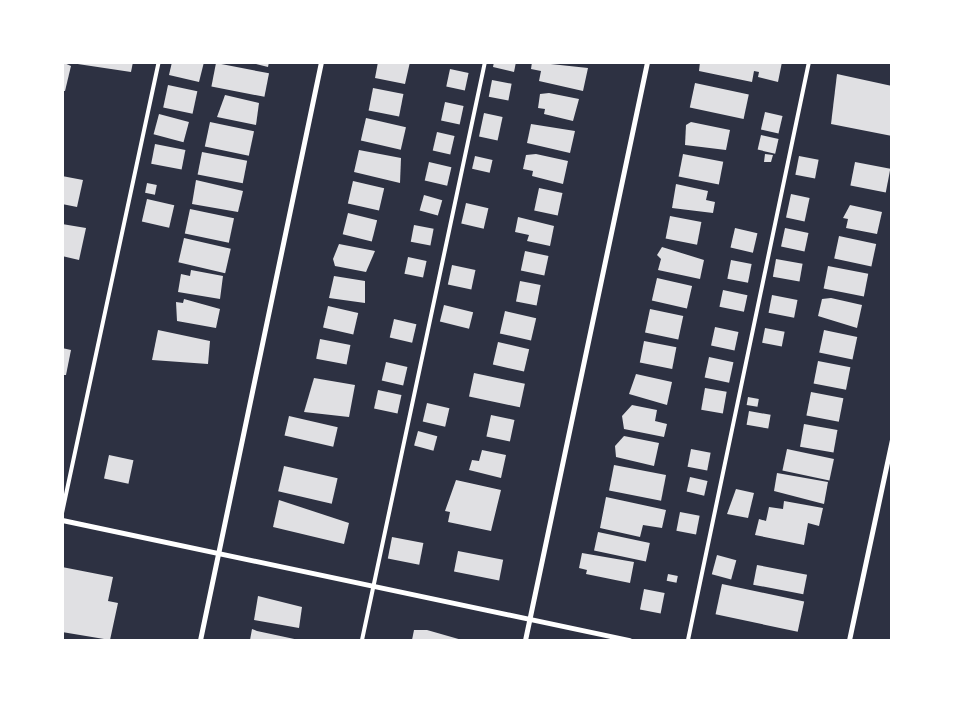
<!DOCTYPE html>
<style>
body{margin:0}
#map{position:relative;width:954px;height:703px;overflow:hidden;background:#2d3142;font-family:"Space Grotesk",sans-serif}
div>[style]{position:absolute}
.building>*{inset:0;background:#e0e0e3;transform-origin:0 0}
.service>*{height:4px;margin:-2px;padding:0 2px;transform-origin:2px;border-radius:2px;background:#fff}
.minor>*{height:5px;margin:-2.5px;padding:0 2.5px;transform-origin:2.5px;border-radius:2.5px;background:#fff}
span{translate:-50% -50%;white-space:nowrap;text-align:center;line-height:1.15;-webkit-text-stroke:4.5px #fff;paint-order:stroke}
.frame{position:absolute;inset:0;border:64px solid #fff;pointer-events:none}
</style>
<div id="map">
<div class="building">
<div style="clip-path:polygon(62px 62px,71px 66px,65px 91px,62px 91px)"></div>
<div style="clip-path:polygon(133px 62px,131px 72px,71px 63px,71px 62px)"></div>
<div style="clip-path:polygon(172px 62px,204px 62px,199px 82px,169px 75px)"></div>
<div style="clip-path:polygon(248px 62px,269px 62px,268px 67px)"></div>
<div style="clip-path:polygon(378px 62px,410px 62px,405px 84px,375px 78px)"></div>
<div style="clip-path:polygon(494px 62px,516px 62px,514px 72px,493px 67px)"></div>
<div style="clip-path:polygon(532px 62px,588px 68px,583px 91px,539px 81px,541px 71px,531px 69px)"></div>
<div style="clip-path:polygon(700px 62px,782px 62px,778px 82px,758px 77px,759px 72px,754px 71px,752px 82px,699px 71px)"></div>
<div style="left:216px;top:63px;width:54px;height:24px;rotate:11deg"></div>
<div style="left:450px;top:69px;width:19px;height:18px;rotate:12deg"></div>
<div style="clip-path:polygon(837px 74px,892px 86px,892px 136px,831px 124px)"></div>
<div style="left:492px;top:80px;width:20px;height:17px;rotate:11deg"></div>
<div style="left:695px;top:83px;width:55px;height:25px;rotate:12deg"></div>
<div style="left:168px;top:85px;width:30px;height:23px;rotate:12deg"></div>
<div style="left:373px;top:88px;width:31px;height:23px;rotate:11deg"></div>
<div style="clip-path:polygon(549px 93px,579px 99px,573px 121px,544px 114px,545px 109px,538px 108px,540px 94px)"></div>
<div style="clip-path:polygon(225px 95px,259px 103px,256px 125px,217px 117px)"></div>
<div style="left:445px;top:102px;width:19px;height:19px;rotate:12deg"></div>
<div style="left:765px;top:112px;width:18px;height:18px;rotate:13deg"></div>
<div style="left:484px;top:113px;width:19px;height:24px;rotate:12deg"></div>
<div style="left:159px;top:114px;width:31px;height:21px;rotate:15deg"></div>
<div style="left:366px;top:118px;width:41px;height:23px;rotate:13deg"></div>
<div style="left:210px;top:122px;width:45px;height:25px;rotate:12deg"></div>
<div style="clip-path:polygon(691px 122px,730px 130px,726px 150px,685px 145px,686px 125px)"></div>
<div style="clip-path:polygon(531px 124px,575px 131px,570px 153px,527px 143px)"></div>
<div style="left:437px;top:132px;width:18px;height:19px;rotate:13deg"></div>
<div style="left:761px;top:135px;width:18px;height:15px;rotate:13deg"></div>
<div style="left:155px;top:144px;width:31px;height:20px;rotate:11deg"></div>
<div style="clip-path:polygon(359px 150px,401px 158px,400px 183px,354px 172px)"></div>
<div style="left:202px;top:152px;width:46px;height:23px;rotate:11deg"></div>
<div style="clip-path:polygon(536px 154px,568px 161px,563px 184px,532px 176px,533px 171px,523px 169px,526px 155px)"></div>
<div style="left:683px;top:154px;width:41px;height:23px;rotate:11deg"></div>
<div style="clip-path:polygon(765px 154px,773px 155px,771px 162px,764px 162px)"></div>
<div style="left:475px;top:156px;width:18px;height:13px;rotate:13deg"></div>
<div style="left:799px;top:156px;width:20px;height:19px;rotate:11deg"></div>
<div style="left:429px;top:162px;width:23px;height:19px;rotate:13deg"></div>
<div style="left:855px;top:162px;width:36px;height:24px;rotate:11deg"></div>
<div style="clip-path:polygon(62px 176px,83px 180px,77px 207px,62px 204px)"></div>
<div style="clip-path:polygon(196px 180px,243px 191px,238px 212px,192px 204px)"></div>
<div style="left:353px;top:181px;width:32px;height:23px;rotate:13deg"></div>
<div style="left:147px;top:183px;width:10px;height:10px;rotate:11deg"></div>
<div style="clip-path:polygon(676px 184px,708px 191px,706px 200px,715px 202px,713px 213px,672px 208px)"></div>
<div style="left:539px;top:188px;width:24px;height:23px;rotate:12deg"></div>
<div style="left:791px;top:194px;width:19px;height:24px;rotate:12deg"></div>
<div style="left:424px;top:195px;width:19px;height:16px;rotate:16deg"></div>
<div style="left:147px;top:199px;width:28px;height:23px;rotate:13deg"></div>
<div style="left:466px;top:203px;width:23px;height:21px;rotate:13deg"></div>
<div style="clip-path:polygon(850px 205px,882px 212px,877px 234px,846px 228px,848px 219px,843px 218px)"></div>
<div style="left:190px;top:209px;width:45px;height:25px;rotate:12deg"></div>
<div style="left:348px;top:213px;width:30px;height:22px;rotate:14deg"></div>
<div style="left:670px;top:216px;width:32px;height:23px;rotate:11deg"></div>
<div style="clip-path:polygon(518px 217px,554px 226px,550px 246px,527px 241px,529px 235px,515px 232px)"></div>
<div style="clip-path:polygon(62px 224px,86px 228px,79px 260px,62px 256px)"></div>
<div style="left:414px;top:225px;width:20px;height:17px;rotate:11deg"></div>
<div style="left:735px;top:228px;width:23px;height:20px;rotate:13deg"></div>
<div style="left:785px;top:228px;width:24px;height:19px;rotate:12deg"></div>
<div style="left:839px;top:236px;width:38px;height:23px;rotate:12deg"></div>
<div style="left:184px;top:238px;width:48px;height:25px;rotate:13deg"></div>
<div style="clip-path:polygon(339px 244px,375px 251px,366px 272px,335px 266px,333px 259px)"></div>
<div style="clip-path:polygon(662px 247px,704px 260px,700px 279px,658px 270px,661px 259px,657px 255px)"></div>
<div style="left:525px;top:251px;width:24px;height:20px;rotate:12deg"></div>
<div style="left:408px;top:257px;width:19px;height:17px;rotate:12deg"></div>
<div style="left:776px;top:259px;width:27px;height:18px;rotate:10deg"></div>
<div style="left:731px;top:260px;width:21px;height:19px;rotate:11deg"></div>
<div style="left:452px;top:265px;width:24px;height:20px;rotate:12deg"></div>
<div style="left:828px;top:266px;width:41px;height:23px;rotate:11deg"></div>
<div style="clip-path:polygon(191px 270px,223px 276px,220px 299px,178px 292px,181px 274px,190px 276px)"></div>
<div style="clip-path:polygon(334px 276px,365px 281px,365px 303px,329px 298px)"></div>
<div style="left:657px;top:278px;width:36px;height:23px;rotate:13deg"></div>
<div style="left:520px;top:281px;width:21px;height:21px;rotate:11deg"></div>
<div style="left:723px;top:290px;width:25px;height:17px;rotate:12deg"></div>
<div style="left:772px;top:295px;width:26px;height:18px;rotate:11deg"></div>
<div style="clip-path:polygon(831px 298px,862px 305px,857px 328px,818px 316px,822px 299px)"></div>
<div style="clip-path:polygon(184px 299px,220px 309px,216px 328px,177px 321px,176px 302px,183px 303px)"></div>
<div style="left:444px;top:305px;width:30px;height:17px;rotate:14deg"></div>
<div style="left:328px;top:306px;width:31px;height:22px;rotate:13deg"></div>
<div style="left:650px;top:309px;width:34px;height:24px;rotate:12deg"></div>
<div style="left:505px;top:311px;width:32px;height:23px;rotate:13deg"></div>
<div style="left:394px;top:319px;width:23px;height:19px;rotate:13deg"></div>
<div style="left:715px;top:327px;width:24px;height:19px;rotate:12deg"></div>
<div style="left:765px;top:328px;width:20px;height:15px;rotate:11deg"></div>
<div style="clip-path:polygon(158px 330px,210px 341px,208px 364px,152px 360px)"></div>
<div style="left:824px;top:330px;width:34px;height:23px;rotate:12deg"></div>
<div style="left:320px;top:339px;width:31px;height:20px;rotate:11deg"></div>
<div style="left:644px;top:341px;width:33px;height:22px;rotate:11deg"></div>
<div style="left:498px;top:342px;width:32px;height:23px;rotate:13deg"></div>
<div style="clip-path:polygon(62px 348px,71px 350px,66px 375px,62px 375px)"></div>
<div style="left:709px;top:357px;width:25px;height:21px;rotate:12deg"></div>
<div style="left:818px;top:361px;width:33px;height:23px;rotate:11deg"></div>
<div style="left:386px;top:362px;width:22px;height:19px;rotate:13deg"></div>
<div style="left:474px;top:373px;width:52px;height:24px;rotate:12deg"></div>
<div style="clip-path:polygon(636px 374px,672px 382px,667px 405px,629px 394px)"></div>
<div style="clip-path:polygon(314px 378px,355px 385px,349px 417px,304px 412px)"></div>
<div style="left:705px;top:388px;width:22px;height:22px;rotate:10deg"></div>
<div style="left:378px;top:390px;width:24px;height:19px;rotate:12deg"></div>
<div style="left:811px;top:392px;width:33px;height:24px;rotate:11deg"></div>
<div style="left:748px;top:397px;width:11px;height:8px;rotate:10deg"></div>
<div style="left:427px;top:403px;width:23px;height:19px;rotate:13deg"></div>
<div style="clip-path:polygon(632px 405px,657px 410px,655px 421px,667px 424px,664px 437px,624px 429px,622px 416px)"></div>
<div style="left:749px;top:411px;width:22px;height:14px;rotate:10deg"></div>
<div style="left:491px;top:415px;width:24px;height:22px;rotate:12deg"></div>
<div style="left:289px;top:416px;width:50px;height:20px;rotate:13deg"></div>
<div style="left:804px;top:424px;width:34px;height:23px;rotate:10deg"></div>
<div style="left:418px;top:431px;width:20px;height:15px;rotate:15deg"></div>
<div style="clip-path:polygon(624px 436px,659px 443px,654px 466px,616px 457px,615px 446px)"></div>
<div style="left:691px;top:449px;width:20px;height:18px;rotate:11deg"></div>
<div style="left:787px;top:449px;width:48px;height:22px;rotate:12deg"></div>
<div style="clip-path:polygon(482px 450px,506px 455px,501px 478px,469px 470px,472px 460px,479px 461px)"></div>
<div style="left:109px;top:455px;width:25px;height:24px;rotate:12deg"></div>
<div style="left:614px;top:465px;width:53px;height:26px;rotate:11deg"></div>
<div style="left:284px;top:466px;width:55px;height:26px;rotate:13deg"></div>
<div style="clip-path:polygon(777px 473px,828px 482px,824px 504px,774px 491px)"></div>
<div style="left:690px;top:477px;width:18px;height:15px;rotate:13deg"></div>
<div style="clip-path:polygon(456px 480px,501px 490px,491px 531px,448px 522px,450px 512px,445px 511px)"></div>
<div style="clip-path:polygon(736px 489px,754px 493px,748px 518px,727px 514px)"></div>
<div style="clip-path:polygon(606px 497px,666px 510px,662px 528px,643px 525px,640px 537px,600px 528px)"></div>
<div style="clip-path:polygon(279px 500px,349px 523px,344px 544px,273px 527px)"></div>
<div style="clip-path:polygon(784px 501px,823px 508px,819px 526px,808px 523px,804px 545px,755px 535px,759px 519px,766px 521px,769px 507px,783px 509px)"></div>
<div style="left:680px;top:512px;width:20px;height:19px;rotate:11deg"></div>
<div style="left:598px;top:532px;width:53px;height:19px;rotate:12deg"></div>
<div style="left:392px;top:537px;width:32px;height:22px;rotate:11deg"></div>
<div style="left:458px;top:551px;width:46px;height:21px;rotate:11deg"></div>
<div style="clip-path:polygon(582px 553px,634px 562px,630px 583px,586px 574px,587px 570px,579px 568px)"></div>
<div style="left:717px;top:555px;width:20px;height:20px;rotate:15deg"></div>
<div style="left:757px;top:565px;width:51px;height:20px;rotate:11deg"></div>
<div style="clip-path:polygon(62px 567px,113px 577px,108px 601px,118px 603px,110px 640px,62px 632px)"></div>
<div style="left:668px;top:574px;width:10px;height:7px;rotate:11deg"></div>
<div style="left:722px;top:584px;width:84px;height:31px;rotate:12deg"></div>
<div style="left:644px;top:589px;width:21px;height:21px;rotate:11deg"></div>
<div style="clip-path:polygon(258px 596px,302px 607px,299px 628px,254px 620px)"></div>
<div style="clip-path:polygon(252px 629px,257px 631px,299px 640px,250px 640px)"></div>
<div style="clip-path:polygon(414px 630px,427px 630px,462px 640px,412px 640px)"></div>
</div>
<div class="service">
<div style="left:62px;top:513px;width:461px;rotate:-77.9deg"></div>
<div style="left:362px;top:640px;width:591px;rotate:-77.99deg"></div>
<div style="left:688px;top:640px;width:591px;rotate:-78.18deg"></div>
</div>
<div class="minor">
<div style="left:62px;top:520px;width:580px;rotate:11.95deg"></div>
<div style="left:200px;top:640px;width:591px;rotate:-78.18deg"></div>
<div style="left:525px;top:640px;width:591px;rotate:-78.08deg"></div>
<div style="left:849px;top:640px;width:205px;rotate:-77.9deg"></div>
</div>
<div class="frame"></div>
</div>
